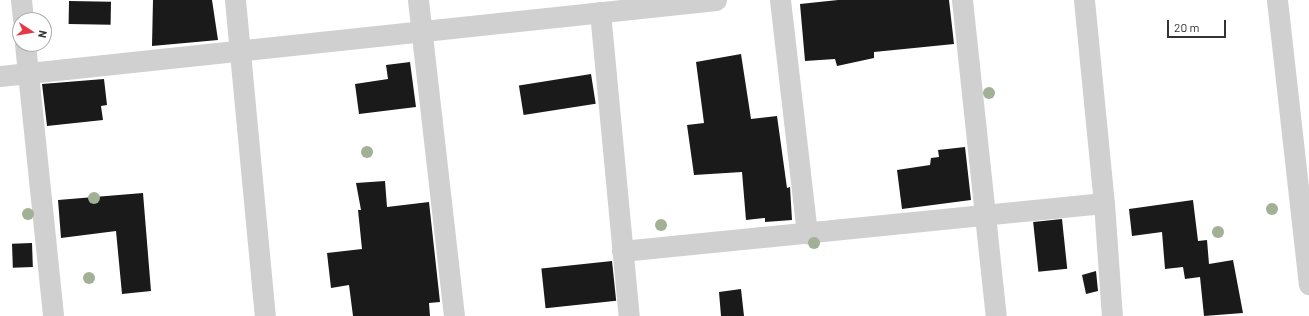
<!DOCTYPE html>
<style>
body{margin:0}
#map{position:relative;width:1309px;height:316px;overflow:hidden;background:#fff;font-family:Barlow,sans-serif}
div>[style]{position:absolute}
.building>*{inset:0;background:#1a1a1a;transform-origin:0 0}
.street>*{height:21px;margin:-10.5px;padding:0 10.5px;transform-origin:10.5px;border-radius:10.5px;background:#d0d0d0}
.trees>*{width:12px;height:12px;margin:-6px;border-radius:50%;background:#a2b095}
span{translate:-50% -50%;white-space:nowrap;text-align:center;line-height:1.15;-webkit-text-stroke:4px #fff;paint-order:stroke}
.north{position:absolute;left:12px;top:12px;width:40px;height:40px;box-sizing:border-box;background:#fff;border:1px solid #adadad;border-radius:50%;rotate:102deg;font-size:11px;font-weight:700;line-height:16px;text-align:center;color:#333}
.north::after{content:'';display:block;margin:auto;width:14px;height:18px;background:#e63946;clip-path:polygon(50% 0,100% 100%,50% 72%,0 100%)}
.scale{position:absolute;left:1167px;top:20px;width:59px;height:18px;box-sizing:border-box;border:2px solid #333;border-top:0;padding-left:5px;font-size:12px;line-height:14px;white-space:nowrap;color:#333;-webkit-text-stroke:3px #fff;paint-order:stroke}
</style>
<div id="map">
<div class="building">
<div style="clip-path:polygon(153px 0,212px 0,218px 40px,152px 46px)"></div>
<div style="clip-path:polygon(838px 0,949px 0,954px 44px,874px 52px,874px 58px,837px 66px,835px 59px,805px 61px,800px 4px)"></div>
<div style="left:69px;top:1px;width:42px;height:23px;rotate:1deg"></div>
<div style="clip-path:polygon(741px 54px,751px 119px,777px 116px,787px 188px,790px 187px,792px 220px,765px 222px,765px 218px,746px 220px,742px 172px,694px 175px,687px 125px,704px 123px,696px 62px)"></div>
<div style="clip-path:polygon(410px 62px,416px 107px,359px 114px,355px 84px,388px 79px,386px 65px)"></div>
<div style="left:591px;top:74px;width:30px;height:73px;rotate:81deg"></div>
<div style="clip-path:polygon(104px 79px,107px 105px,101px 106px,103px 120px,47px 126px,42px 84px)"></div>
<div style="clip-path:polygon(965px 147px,971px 200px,902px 209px,897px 170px,930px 165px,931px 158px,939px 157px,938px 150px)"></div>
<div style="clip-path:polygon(385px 181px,387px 207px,429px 202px,440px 302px,429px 303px,430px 316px,353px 316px,349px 285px,331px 288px,327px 253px,362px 249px,358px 210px,361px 210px,356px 183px)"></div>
<div style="clip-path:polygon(143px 193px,151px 291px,122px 294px,116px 231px,61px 238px,58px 200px)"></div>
<div style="clip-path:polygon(1193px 200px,1198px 241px,1207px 240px,1209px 264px,1233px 260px,1243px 313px,1204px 316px,1200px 277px,1185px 279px,1183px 267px,1165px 269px,1162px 232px,1132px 236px,1129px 209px)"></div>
<div style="left:1062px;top:219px;width:50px;height:29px;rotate:84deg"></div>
<div style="left:32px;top:243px;width:24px;height:20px;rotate:88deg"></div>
<div style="left:612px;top:261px;width:40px;height:71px;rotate:84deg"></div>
<div style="clip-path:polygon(1096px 271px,1098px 291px,1086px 294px,1082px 275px)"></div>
<div style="clip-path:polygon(741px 289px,744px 316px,721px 316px,719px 292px)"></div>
</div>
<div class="street">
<div style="left:21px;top:0;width:20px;rotate:84deg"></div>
<div style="left:235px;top:0;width:317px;rotate:84.6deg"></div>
<div style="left:418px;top:0;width:318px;rotate:83.5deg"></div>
<div style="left:780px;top:0;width:235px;rotate:83.4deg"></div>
<div style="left:962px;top:0;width:318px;rotate:83.9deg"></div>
<div style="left:1084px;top:0;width:204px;rotate:84.4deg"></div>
<div style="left:1277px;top:0;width:286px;rotate:83.6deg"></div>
<div style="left:600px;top:12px;width:305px;rotate:84.6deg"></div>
<div style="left:25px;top:44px;width:273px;rotate:84.1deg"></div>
<div style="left:0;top:76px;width:720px;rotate:-6.06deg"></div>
<div style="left:622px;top:251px;width:484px;rotate:-5.7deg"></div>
<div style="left:1104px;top:203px;width:113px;rotate:86deg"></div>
</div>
<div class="trees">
<div style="left:989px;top:93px"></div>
<div style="left:367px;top:152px"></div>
<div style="left:94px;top:198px"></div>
<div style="left:1272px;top:209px"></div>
<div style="left:28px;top:214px"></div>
<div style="left:661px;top:225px"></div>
<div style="left:1218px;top:232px"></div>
<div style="left:814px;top:243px"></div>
<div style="left:89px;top:278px"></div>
</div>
<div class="north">N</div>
<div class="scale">20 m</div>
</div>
